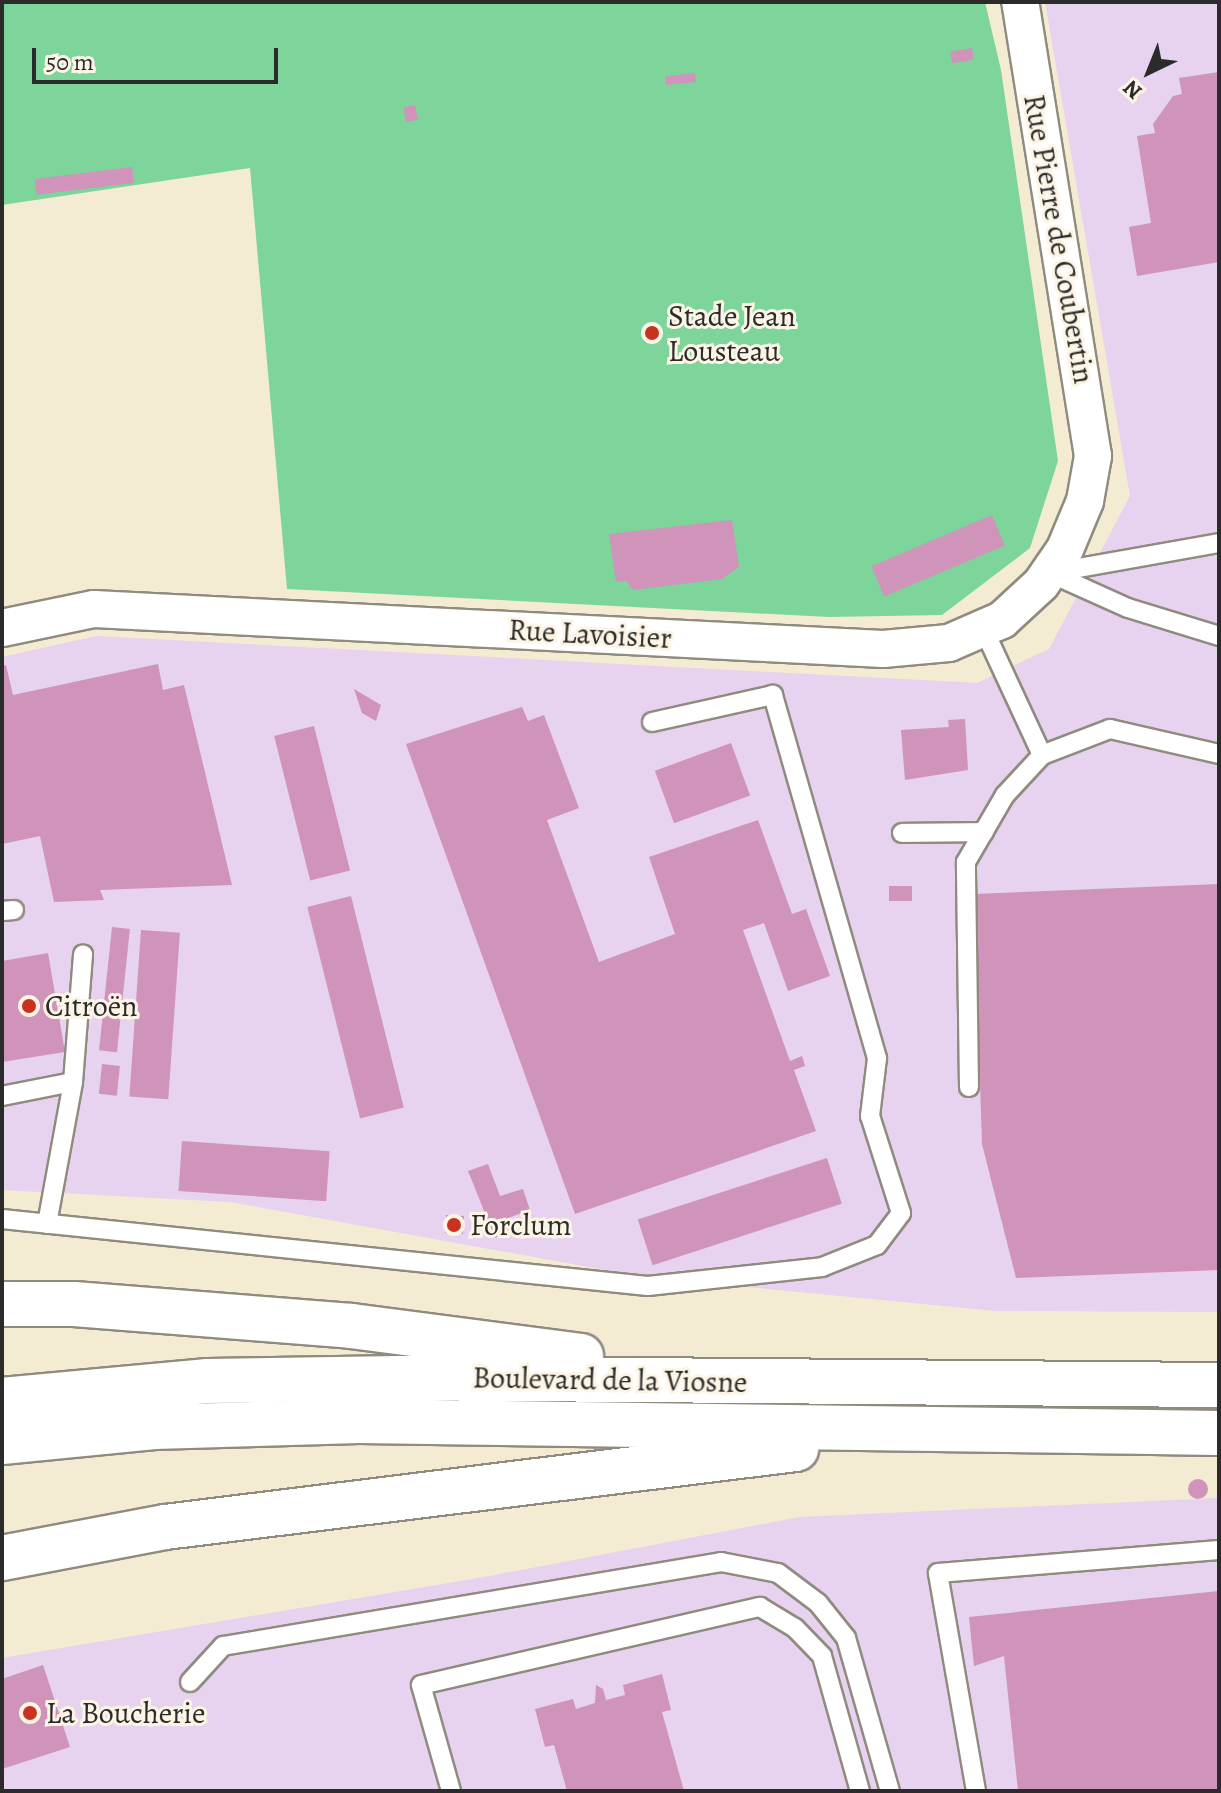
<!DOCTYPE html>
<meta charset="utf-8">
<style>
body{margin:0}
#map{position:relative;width:1221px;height:1793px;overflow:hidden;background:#f4ebd3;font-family:Alegreya,serif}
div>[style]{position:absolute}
.built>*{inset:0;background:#e7d2ef}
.green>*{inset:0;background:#7dd59b}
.building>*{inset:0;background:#d093ba;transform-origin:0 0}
.round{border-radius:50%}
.roads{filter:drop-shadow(2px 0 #908b7f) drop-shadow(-2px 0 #908b7f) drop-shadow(0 2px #908b7f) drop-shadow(0 -2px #908b7f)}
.lane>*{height:18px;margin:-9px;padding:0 9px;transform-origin:9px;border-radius:9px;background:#fff}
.street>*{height:36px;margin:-18px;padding:0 18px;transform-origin:18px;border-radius:18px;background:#fff}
.primary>*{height:44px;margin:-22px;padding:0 22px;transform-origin:22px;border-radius:22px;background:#fff}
.dots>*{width:22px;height:22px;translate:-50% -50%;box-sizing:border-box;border:4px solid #fcf5e5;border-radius:50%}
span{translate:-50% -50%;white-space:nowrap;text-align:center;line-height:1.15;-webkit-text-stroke:6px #fcf5e5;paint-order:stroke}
.street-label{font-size:30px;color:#2b2b2b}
.poi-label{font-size:30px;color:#2b2b2b}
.left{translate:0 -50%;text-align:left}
.frame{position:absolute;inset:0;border:4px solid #2b2b2b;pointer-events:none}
.north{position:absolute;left:1109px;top:32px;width:80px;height:80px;-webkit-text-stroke:6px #fcf5e5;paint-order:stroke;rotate:223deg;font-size:22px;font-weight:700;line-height:32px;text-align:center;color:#2b2b2b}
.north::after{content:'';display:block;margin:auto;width:28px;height:36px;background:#2b2b2b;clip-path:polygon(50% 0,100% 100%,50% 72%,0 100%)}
.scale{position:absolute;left:32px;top:48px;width:246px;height:36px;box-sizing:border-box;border:4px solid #2b2b2b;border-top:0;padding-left:10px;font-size:24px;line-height:28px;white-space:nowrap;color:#2b2b2b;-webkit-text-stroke:6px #fcf5e5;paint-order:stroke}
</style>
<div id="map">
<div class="built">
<div style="clip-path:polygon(1045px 2px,1219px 2px,1219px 1312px,996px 1311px,644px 1277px,230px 1202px,2px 1190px,2px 657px,96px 636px,977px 683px,1049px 649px,1130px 496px)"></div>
<div style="clip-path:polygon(1219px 1498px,1219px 1791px,2px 1791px,2px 1658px,484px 1577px,800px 1517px)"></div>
</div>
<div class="green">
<div style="clip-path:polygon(2px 2px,985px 2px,1001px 70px,1058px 461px,1030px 548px,942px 615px,829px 617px,287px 589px,250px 168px,2px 205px)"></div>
</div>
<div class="building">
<div style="left:972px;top:48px;width:12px;height:22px;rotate:81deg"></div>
<div style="clip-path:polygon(1219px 72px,1219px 262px,1137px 276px,1129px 227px,1151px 223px,1137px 136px,1155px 133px,1153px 124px,1173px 96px,1182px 94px,1179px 78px)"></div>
<div style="left:695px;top:73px;width:9px;height:30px;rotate:84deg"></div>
<div style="left:415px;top:105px;width:15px;height:12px;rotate:79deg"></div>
<div style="left:132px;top:167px;width:16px;height:98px;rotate:83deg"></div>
<div style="left:992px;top:515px;width:33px;height:131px;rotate:67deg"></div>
<div style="clip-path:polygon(732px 520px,739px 567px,722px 579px,633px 590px,626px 581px,616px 582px,609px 534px)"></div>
<div style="clip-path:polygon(158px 664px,163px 690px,184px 685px,232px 885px,100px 890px,104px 900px,54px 902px,40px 836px,2px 844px,2px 666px,6px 665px,13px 695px)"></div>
<div style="clip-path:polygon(354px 689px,381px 705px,376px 721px,362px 713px)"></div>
<div style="clip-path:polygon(522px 707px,528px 721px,544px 715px,579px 808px,547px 820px,599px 962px,675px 934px,649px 857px,758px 820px,792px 914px,806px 909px,830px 976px,788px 991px,764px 923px,743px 930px,790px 1061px,802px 1056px,805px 1066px,794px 1070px,816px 1131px,575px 1214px,406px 744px)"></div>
<div style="clip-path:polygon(965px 719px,968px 770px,905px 780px,901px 730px,949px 727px,948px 720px)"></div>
<div style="left:314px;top:726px;width:149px;height:41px;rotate:76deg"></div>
<div style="left:731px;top:743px;width:56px;height:81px;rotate:70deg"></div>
<div style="clip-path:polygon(1219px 884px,1219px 1270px,1016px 1278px,982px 1144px,974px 894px)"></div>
<div style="left:889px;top:886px;width:23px;height:15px"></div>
<div style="left:351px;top:896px;width:218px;height:45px;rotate:76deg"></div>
<div style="left:112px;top:927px;width:18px;height:124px;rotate:6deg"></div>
<div style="left:141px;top:930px;width:39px;height:167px;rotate:4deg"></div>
<div style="clip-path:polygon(48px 953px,65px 1052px,2px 1062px,2px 961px)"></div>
<div style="left:102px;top:1064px;width:18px;height:30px;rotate:6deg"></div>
<div style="left:182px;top:1141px;width:148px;height:50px;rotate:4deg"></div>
<div style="left:827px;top:1158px;width:48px;height:199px;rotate:72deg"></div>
<div style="clip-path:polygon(488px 1164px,500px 1196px,523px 1189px,530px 1210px,508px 1218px,513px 1232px,495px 1238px,468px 1171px)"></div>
<div style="left:446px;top:1215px;width:18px;height:18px;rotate:3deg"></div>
<div class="round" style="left:1188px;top:1479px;width:20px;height:20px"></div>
<div style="clip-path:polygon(1219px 1591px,1219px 1791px,1018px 1791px,1004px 1656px,974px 1666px,969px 1617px)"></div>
<div style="clip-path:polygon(43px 1665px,70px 1747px,2px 1769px,2px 1679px)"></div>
<div style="clip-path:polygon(662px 1674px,671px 1710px,662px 1712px,684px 1791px,567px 1791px,554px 1745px,545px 1747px,535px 1709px,573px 1699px,576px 1709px,595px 1703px,596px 1685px,603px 1689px,606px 1700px,625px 1695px,623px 1685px)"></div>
</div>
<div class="roads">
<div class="lane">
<div style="left:1219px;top:543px;width:172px;rotate:169.9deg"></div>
<div style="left:1050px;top:573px;width:85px;rotate:24.2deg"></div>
<div style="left:1128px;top:608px;width:95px;rotate:17.1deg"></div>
<div style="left:984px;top:630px;width:138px;rotate:65.1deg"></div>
<div style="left:1042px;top:755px;width:73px;rotate:-20.9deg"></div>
<div style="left:1110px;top:729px;width:112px;rotate:12.9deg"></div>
<div style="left:902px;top:833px;width:82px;rotate:-0.7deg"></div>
<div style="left:2px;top:911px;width:12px;rotate:-5deg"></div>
<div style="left:969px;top:1087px;width:225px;rotate:-90.8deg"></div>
<div style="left:966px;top:862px;width:78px;rotate:-59.8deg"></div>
<div style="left:1005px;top:795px;width:54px;rotate:-47.2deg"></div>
<div style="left:2px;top:1096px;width:72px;rotate:-11.2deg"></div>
<div style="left:2px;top:1219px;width:649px;rotate:5.92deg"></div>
<div style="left:648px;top:1286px;width:175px;rotate:-6.2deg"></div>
<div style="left:822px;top:1267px;width:59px;rotate:-21.8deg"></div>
<div style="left:877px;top:1245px;width:40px;rotate:-53deg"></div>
<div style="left:901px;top:1213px;width:102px;rotate:-107.7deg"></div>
<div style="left:870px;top:1116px;width:58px;rotate:-83.1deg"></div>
<div style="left:877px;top:1058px;width:378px;rotate:-106deg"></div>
<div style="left:773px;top:695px;width:124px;rotate:167.4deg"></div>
<div style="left:47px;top:1224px;width:144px;rotate:-79.6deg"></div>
<div style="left:73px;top:1082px;width:128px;rotate:-85.5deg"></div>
<div style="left:190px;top:1682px;width:49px;rotate:-47.5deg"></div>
<div style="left:223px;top:1646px;width:505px;rotate:-9.57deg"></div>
<div style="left:721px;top:1562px;width:58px;rotate:10.9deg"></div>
<div style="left:778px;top:1573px;width:50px;rotate:36.9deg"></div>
<div style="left:818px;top:1603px;width:45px;rotate:51.3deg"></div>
<div style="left:846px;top:1638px;width:159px;rotate:74deg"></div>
<div style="left:451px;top:1791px;width:110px;rotate:-105.8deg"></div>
<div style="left:421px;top:1685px;width:348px;rotate:-13deg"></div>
<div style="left:760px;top:1607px;width:41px;rotate:31deg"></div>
<div style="left:795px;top:1628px;width:39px;rotate:46deg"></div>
<div style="left:822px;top:1656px;width:140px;rotate:74.3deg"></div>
<div style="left:976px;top:1791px;width:221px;rotate:-99.9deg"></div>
<div style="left:938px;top:1573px;width:282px;rotate:-4.7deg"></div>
</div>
<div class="street">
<div style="left:2px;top:628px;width:94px;rotate:-11.7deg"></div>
<div style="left:94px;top:609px;width:790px;rotate:2.9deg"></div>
<div style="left:883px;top:649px;width:66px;rotate:-5.2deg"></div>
<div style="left:949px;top:643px;width:58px;rotate:-23.5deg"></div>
<div style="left:1002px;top:620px;width:53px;rotate:-42.7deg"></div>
<div style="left:1041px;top:584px;width:42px;rotate:-55.6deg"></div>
<div style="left:1065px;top:549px;width:52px;rotate:-67.4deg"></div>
<div style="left:1085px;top:501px;width:46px;rotate:-79.9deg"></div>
<div style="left:1093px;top:456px;width:460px;rotate:-99.1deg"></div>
</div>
<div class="primary">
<div style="left:2px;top:1304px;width:72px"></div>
<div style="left:74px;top:1304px;width:278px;rotate:4.5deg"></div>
<div style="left:351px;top:1326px;width:232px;rotate:7.4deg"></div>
<div style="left:2px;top:1400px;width:207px;rotate:-5.3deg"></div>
<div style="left:208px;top:1381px;width:191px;rotate:-0.9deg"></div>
<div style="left:399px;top:1378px;width:820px;rotate:0.49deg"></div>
<div style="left:2px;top:1442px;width:153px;rotate:-5.6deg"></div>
<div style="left:154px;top:1427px;width:205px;rotate:-1.7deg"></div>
<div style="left:359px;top:1421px;width:860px;rotate:0.8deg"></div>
<div style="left:2px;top:1558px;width:166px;rotate:-10.8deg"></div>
<div style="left:165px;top:1527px;width:636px;rotate:-7.05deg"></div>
</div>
</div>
<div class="dots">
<div style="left:652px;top:333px;background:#c8321e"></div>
<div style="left:29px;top:1006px;background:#c8321e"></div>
<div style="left:454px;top:1225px;background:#c8321e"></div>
<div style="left:30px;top:1713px;background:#c8321e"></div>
</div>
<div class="street-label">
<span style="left:1059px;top:239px;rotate:80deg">Rue Pierre de Coubertin</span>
<span style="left:590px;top:634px;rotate:3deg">Rue Lavoisier</span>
<span style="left:610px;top:1380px;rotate:1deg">Boulevard de la Viosne</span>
</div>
<div class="poi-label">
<span class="left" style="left:668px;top:333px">Stade Jean<br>Lousteau</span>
<span class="left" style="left:45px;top:1006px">Citroën</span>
<span class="left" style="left:470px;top:1225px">Forclum</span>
<span class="left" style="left:46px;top:1713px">La Boucherie</span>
</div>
<div class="frame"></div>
<div class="north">N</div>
<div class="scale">50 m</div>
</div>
